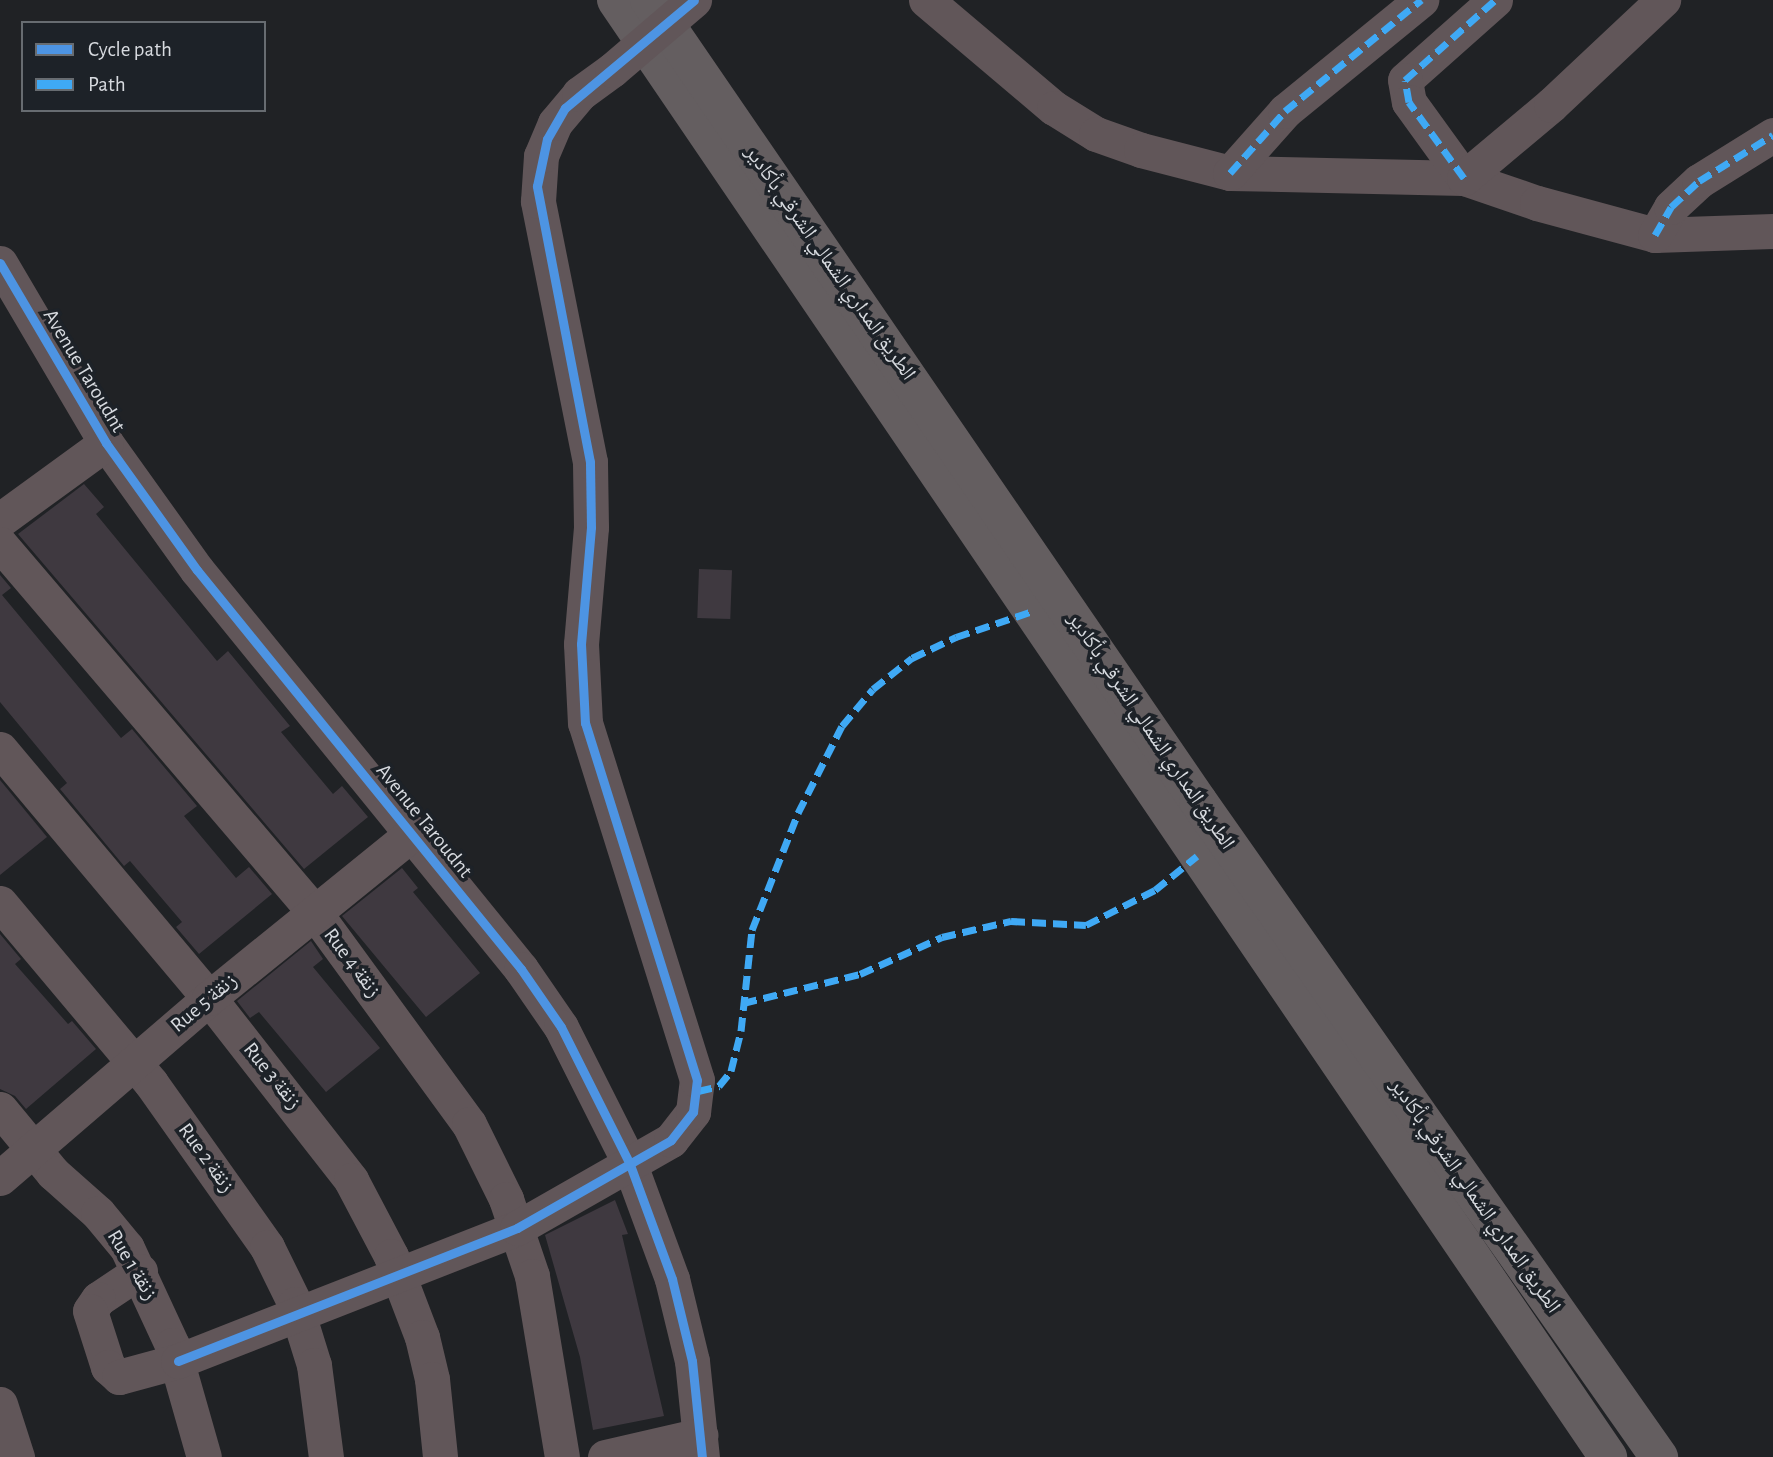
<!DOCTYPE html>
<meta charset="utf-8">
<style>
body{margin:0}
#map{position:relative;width:1773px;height:1457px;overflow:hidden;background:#202225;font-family:"Alegreya Sans","Noto Naskh Arabic",sans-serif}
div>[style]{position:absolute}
.building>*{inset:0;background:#3f3940;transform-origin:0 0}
.minor>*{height:35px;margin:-17.5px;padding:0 17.5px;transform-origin:17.5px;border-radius:17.5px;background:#615659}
.highway>*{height:38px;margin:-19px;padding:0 19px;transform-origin:19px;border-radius:19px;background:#645e60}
.minor-bridge>*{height:35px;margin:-17.5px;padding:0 17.5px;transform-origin:17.5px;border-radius:17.5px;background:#615659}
.quiet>*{height:7px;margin-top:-3.5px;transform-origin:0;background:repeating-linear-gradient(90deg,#3fa9f5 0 14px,transparent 0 21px)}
.cycleway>*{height:9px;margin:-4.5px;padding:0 4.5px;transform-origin:4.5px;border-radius:4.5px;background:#4d94e3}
span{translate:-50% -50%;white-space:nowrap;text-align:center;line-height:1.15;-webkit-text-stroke:7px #1d2228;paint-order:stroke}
.street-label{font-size:21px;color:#d7dadf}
.legend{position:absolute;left:21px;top:21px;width:245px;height:91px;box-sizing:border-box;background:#1d2228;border:2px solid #676c71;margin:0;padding:9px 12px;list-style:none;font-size:21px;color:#d7dadf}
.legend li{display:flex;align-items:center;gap:14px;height:35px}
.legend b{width:35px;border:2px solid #676c71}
</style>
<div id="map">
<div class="building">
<div style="clip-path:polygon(84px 484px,104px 507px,96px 514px,217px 661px,228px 651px,290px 726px,281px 732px,333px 794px,342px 786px,368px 817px,304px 869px,18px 534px)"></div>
<div style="left:699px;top:569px;width:33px;height:49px;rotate:2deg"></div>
<div style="clip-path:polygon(0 575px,11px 588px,2px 595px,121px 738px,132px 729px,197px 806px,184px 816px,236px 878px,249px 867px,272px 894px,199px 954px,176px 927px,182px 922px,130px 861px,124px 866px,60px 789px,67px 783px,0 702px)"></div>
<div style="clip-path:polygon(0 780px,47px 837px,0 875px)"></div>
<div style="clip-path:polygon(402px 868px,418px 888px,413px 892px,480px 973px,426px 1017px,342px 916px)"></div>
<div style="clip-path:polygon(0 934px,21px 959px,15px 964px,68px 1024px,72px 1021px,96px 1049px,26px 1109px,15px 1096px,0 1089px)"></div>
<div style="clip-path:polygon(311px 941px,323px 959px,313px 967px,380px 1048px,326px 1092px,259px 1012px,250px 1018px,237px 1001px)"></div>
<div style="clip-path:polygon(615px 1200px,628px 1234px,622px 1235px,664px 1416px,593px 1430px,580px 1357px,545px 1235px)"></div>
</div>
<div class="minor">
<div style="left:926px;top:0;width:167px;rotate:40.2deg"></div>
<div style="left:1054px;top:108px;width:49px;rotate:31.8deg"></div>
<div style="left:1096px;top:134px;width:48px;rotate:19.6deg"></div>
<div style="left:1141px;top:150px;width:92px;rotate:14.5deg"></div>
<div style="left:1230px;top:173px;width:234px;rotate:1.2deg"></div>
<div style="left:1464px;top:178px;width:77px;rotate:18.9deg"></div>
<div style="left:1537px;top:203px;width:122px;rotate:15.2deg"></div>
<div style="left:1655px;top:235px;width:118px;rotate:-1.9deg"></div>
<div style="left:1495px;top:0;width:120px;rotate:138.4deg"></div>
<div style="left:1405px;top:80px;width:22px;rotate:80deg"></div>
<div style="left:1409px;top:102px;width:94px;rotate:54.1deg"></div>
<div style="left:1464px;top:178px;width:114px;rotate:-40deg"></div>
<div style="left:1551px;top:105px;width:154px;rotate:-43.2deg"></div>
<div style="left:1230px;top:173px;width:83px;rotate:-48.4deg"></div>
<div style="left:1285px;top:111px;width:176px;rotate:-39.2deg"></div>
<div style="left:1655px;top:235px;width:32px;rotate:-60deg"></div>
<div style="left:1671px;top:207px;width:38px;rotate:-43deg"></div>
<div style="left:1699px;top:181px;width:87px;rotate:-31.9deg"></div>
<div style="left:0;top:263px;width:209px;rotate:59.5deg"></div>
<div style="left:106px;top:443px;width:156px;rotate:54.4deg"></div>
<div style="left:197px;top:570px;width:514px;rotate:50.92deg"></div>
<div style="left:521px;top:969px;width:70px;rotate:55.4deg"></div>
<div style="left:561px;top:1027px;width:151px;rotate:63.3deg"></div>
<div style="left:629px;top:1162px;width:125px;rotate:69.8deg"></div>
<div style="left:672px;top:1279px;width:84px;rotate:76.3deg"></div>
<div style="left:692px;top:1361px;width:97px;rotate:84.1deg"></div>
<div style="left:0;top:520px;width:131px;rotate:-36deg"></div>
<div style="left:0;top:544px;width:485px;rotate:49.5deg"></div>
<div style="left:315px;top:913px;width:261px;rotate:53.9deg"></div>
<div style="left:469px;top:1124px;width:84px;rotate:63.7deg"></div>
<div style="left:506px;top:1199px;width:81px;rotate:71.3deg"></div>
<div style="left:532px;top:1276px;width:183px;rotate:80.6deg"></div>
<div style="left:0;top:749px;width:325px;rotate:50deg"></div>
<div style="left:209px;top:998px;width:231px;rotate:52deg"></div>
<div style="left:351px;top:1180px;width:86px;rotate:62.2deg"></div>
<div style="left:391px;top:1256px;width:87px;rotate:69.1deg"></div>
<div style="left:422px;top:1337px;width:43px;rotate:76.6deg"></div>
<div style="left:432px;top:1379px;width:78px;rotate:84.1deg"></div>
<div style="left:0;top:903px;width:235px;rotate:50deg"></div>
<div style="left:151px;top:1083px;width:201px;rotate:54.7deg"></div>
<div style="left:267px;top:1247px;width:64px;rotate:63.8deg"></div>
<div style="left:295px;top:1304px;width:64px;rotate:72.7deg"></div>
<div style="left:314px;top:1365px;width:93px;rotate:82.6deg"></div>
<div style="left:0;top:1109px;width:83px;rotate:50.4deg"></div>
<div style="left:53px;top:1173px;width:60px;rotate:41.6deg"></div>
<div style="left:98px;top:1213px;width:45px;rotate:50.4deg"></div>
<div style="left:127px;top:1248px;width:107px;rotate:65.1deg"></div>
<div style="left:172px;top:1345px;width:116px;rotate:74.1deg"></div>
<div style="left:0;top:1178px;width:276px;rotate:-40.7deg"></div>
<div style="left:209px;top:998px;width:262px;rotate:-39deg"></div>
<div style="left:140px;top:1271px;width:50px;rotate:146.3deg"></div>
<div style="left:98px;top:1299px;width:14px;rotate:124deg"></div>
<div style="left:90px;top:1311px;width:59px;rotate:72.2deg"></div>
<div style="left:108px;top:1367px;width:15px;rotate:42deg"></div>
<div style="left:119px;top:1377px;width:61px;rotate:-15.2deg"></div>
<div style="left:178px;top:1361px;width:364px;rotate:-21.4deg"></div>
<div style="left:517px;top:1228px;width:177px;rotate:-29.7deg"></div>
<div style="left:671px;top:1140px;width:36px;rotate:-52deg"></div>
<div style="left:693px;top:1112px;width:32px;rotate:-83deg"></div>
<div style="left:697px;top:1080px;width:374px;rotate:-107.4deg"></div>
<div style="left:585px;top:723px;width:79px;rotate:-92.9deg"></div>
<div style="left:581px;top:644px;width:117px;rotate:-85.1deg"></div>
<div style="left:591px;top:527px;width:65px;rotate:-90.9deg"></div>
<div style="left:590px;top:462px;width:266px;rotate:-101.3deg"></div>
<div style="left:538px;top:201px;width:45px;rotate:-86.2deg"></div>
<div style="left:541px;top:156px;width:36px;rotate:-67deg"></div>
<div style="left:555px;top:123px;width:38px;rotate:-50deg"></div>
<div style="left:579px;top:94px;width:41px;rotate:-36deg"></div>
<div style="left:0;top:1404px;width:56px;rotate:72.2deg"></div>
<div style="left:605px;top:1457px;width:98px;rotate:-13deg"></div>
</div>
<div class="highway">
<div style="left:616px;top:0;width:1763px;rotate:55.75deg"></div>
<div style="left:649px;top:0;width:971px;rotate:55.57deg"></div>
<div style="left:1198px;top:801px;width:802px;rotate:54.9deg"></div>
</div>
<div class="minor-bridge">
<div style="left:612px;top:70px;width:108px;rotate:-40.5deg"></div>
</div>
<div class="quiet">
<div style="left:1230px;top:173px;width:83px;rotate:-48.4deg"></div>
<div style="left:1285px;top:111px;width:176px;rotate:-39.2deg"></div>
<div style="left:1464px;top:178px;width:94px;rotate:-125.9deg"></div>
<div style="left:1409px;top:102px;width:22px;rotate:-100deg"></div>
<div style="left:1405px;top:80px;width:120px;rotate:-41.6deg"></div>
<div style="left:1655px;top:235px;width:32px;rotate:-60deg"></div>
<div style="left:1671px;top:207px;width:38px;rotate:-43deg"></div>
<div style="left:1699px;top:181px;width:87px;rotate:-31.9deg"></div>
<div style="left:743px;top:1003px;width:121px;rotate:-13.9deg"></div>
<div style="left:860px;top:974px;width:90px;rotate:-24.3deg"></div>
<div style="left:942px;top:937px;width:71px;rotate:-13.1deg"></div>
<div style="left:1011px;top:921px;width:75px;rotate:3.1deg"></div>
<div style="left:1086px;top:925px;width:77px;rotate:-26.9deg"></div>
<div style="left:1155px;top:890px;width:54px;rotate:-39deg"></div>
<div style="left:698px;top:1091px;width:22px;rotate:-13deg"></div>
<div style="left:719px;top:1086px;width:19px;rotate:-51deg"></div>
<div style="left:731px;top:1071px;width:41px;rotate:-76deg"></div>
<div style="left:741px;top:1031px;width:102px;rotate:-83.8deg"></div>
<div style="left:752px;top:930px;width:126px;rotate:-68.5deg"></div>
<div style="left:798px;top:813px;width:97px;rotate:-63.2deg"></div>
<div style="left:842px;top:726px;width:48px;rotate:-50deg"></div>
<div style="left:873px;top:689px;width:50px;rotate:-38.5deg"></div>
<div style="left:912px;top:658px;width:49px;rotate:-25.5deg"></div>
<div style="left:956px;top:637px;width:81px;rotate:-18.7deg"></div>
</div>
<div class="cycleway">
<div style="left:0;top:263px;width:209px;rotate:59.5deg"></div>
<div style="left:106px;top:443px;width:156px;rotate:54.4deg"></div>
<div style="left:197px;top:570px;width:514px;rotate:50.92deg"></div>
<div style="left:521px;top:969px;width:70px;rotate:55.4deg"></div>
<div style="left:561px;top:1027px;width:151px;rotate:63.3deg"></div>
<div style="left:629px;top:1162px;width:125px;rotate:69.8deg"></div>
<div style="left:672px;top:1279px;width:84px;rotate:76.3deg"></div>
<div style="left:692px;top:1361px;width:97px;rotate:84.1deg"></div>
<div style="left:178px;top:1361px;width:364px;rotate:-21.4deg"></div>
<div style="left:517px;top:1228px;width:177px;rotate:-29.7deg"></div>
<div style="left:671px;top:1140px;width:36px;rotate:-52deg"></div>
<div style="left:693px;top:1112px;width:32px;rotate:-83deg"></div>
<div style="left:697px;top:1080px;width:374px;rotate:-107.4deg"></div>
<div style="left:585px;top:723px;width:79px;rotate:-92.9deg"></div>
<div style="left:581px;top:644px;width:117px;rotate:-85.1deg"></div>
<div style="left:591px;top:527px;width:65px;rotate:-90.9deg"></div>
<div style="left:590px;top:462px;width:281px;rotate:-100.9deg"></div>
<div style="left:537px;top:186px;width:48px;rotate:-78deg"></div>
<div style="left:547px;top:139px;width:36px;rotate:-60deg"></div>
<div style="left:565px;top:108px;width:168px;rotate:-39.9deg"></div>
</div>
<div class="street-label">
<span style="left:830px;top:263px;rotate:55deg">الطريق المداري الشمالي الشرقي بأكادير</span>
<span style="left:84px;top:371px;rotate:59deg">Avenue Taroudnt</span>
<span style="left:1151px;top:731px;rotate:56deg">الطريق المداري الشمالي الشرقي بأكادير</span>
<span style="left:424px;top:821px;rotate:51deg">Avenue Taroudnt</span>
<span style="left:352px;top:963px;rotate:53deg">Rue 4 زنقة</span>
<span style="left:204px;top:1003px;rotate:-40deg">Rue 5 زنقة</span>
<span style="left:272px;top:1076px;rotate:51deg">Rue 3 زنقة</span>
<span style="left:206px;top:1158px;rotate:54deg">Rue 2 زنقة</span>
<span style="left:1475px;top:1196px;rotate:55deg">الطريق المداري الشمالي الشرقي بأكادير</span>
<span style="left:132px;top:1265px;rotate:59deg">Rue 1 زنقة</span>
</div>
<ul class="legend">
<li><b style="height:9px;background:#4d94e3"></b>Cycle path</li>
<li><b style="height:9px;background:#3fa9f5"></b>Path</li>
</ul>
</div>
